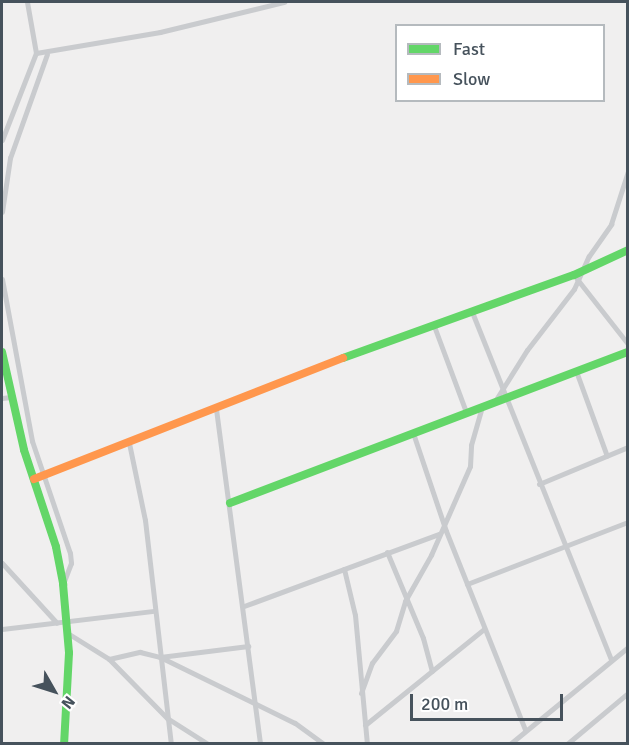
<!DOCTYPE html>
<style>
body{margin:0}
#map{position:relative;width:629px;height:745px;overflow:hidden;background:#f0efef;font-family:Signika,sans-serif}
div>[style]{position:absolute}
.street>*{height:5px;margin:-2.5px;padding:0 2.5px;transform-origin:2.5px;border-radius:2.5px;background:#c9cbce}
.fast>*{height:8px;margin:-4px;padding:0 4px;transform-origin:4px;border-radius:4px;background:#63d668}
.slow>*{height:8px;margin:-4px;padding:0 4px;transform-origin:4px;border-radius:4px;background:#ff974d}
span{translate:-50% -50%;white-space:nowrap;text-align:center;line-height:1.15;-webkit-text-stroke:5px #fff;paint-order:stroke}
.frame{position:absolute;inset:0;border:3px solid #46525c;pointer-events:none}
.legend{position:absolute;left:395px;top:24px;width:210px;height:78px;box-sizing:border-box;background:#fff;border:2px solid #b5babe;margin:0;padding:8px 10px;list-style:none;font-size:18px;color:#46525c}
.legend li{display:flex;align-items:center;gap:12px;height:30px}
.legend b{width:30px;border:2px solid #b5babe}
.north{position:absolute;left:24px;top:661px;width:60px;height:60px;-webkit-text-stroke:4px #fff;paint-order:stroke;rotate:129deg;font-size:16px;font-weight:700;line-height:24px;text-align:center;color:#46525c}
.north::after{content:'';display:block;margin:auto;width:21px;height:27px;background:#46525c;clip-path:polygon(50% 0,100% 100%,50% 72%,0 100%)}
.scale{position:absolute;left:410px;top:694px;width:153px;height:27px;box-sizing:border-box;border:3px solid #46525c;border-top:0;padding-left:8px;font-size:18px;line-height:21px;white-space:nowrap;color:#46525c;-webkit-text-stroke:4px #fff;paint-order:stroke}
</style>
<div id="map">
<div class="street">
<div style="left:36px;top:53px;width:126px;rotate:-9.6deg"></div>
<div style="left:160px;top:32px;width:128px;rotate:-13.6deg"></div>
<div style="left:2px;top:140px;width:93px;rotate:-68.7deg"></div>
<div style="left:36px;top:53px;width:52px;rotate:-100deg"></div>
<div style="left:2px;top:212px;width:55px;rotate:-81.6deg"></div>
<div style="left:10px;top:158px;width:110px;rotate:-70.4deg"></div>
<div style="left:2px;top:279px;width:165px;rotate:79.5deg"></div>
<div style="left:32px;top:441px;width:118px;rotate:71.3deg"></div>
<div style="left:70px;top:553px;width:10px;rotate:84deg"></div>
<div style="left:71px;top:563px;width:22px;rotate:111deg"></div>
<div style="left:577px;top:279px;width:83px;rotate:51.9deg"></div>
<div style="left:472px;top:312px;width:375px;rotate:68.2deg"></div>
<div style="left:434px;top:326px;width:92px;rotate:69.6deg"></div>
<div style="left:576px;top:371px;width:90px;rotate:70deg"></div>
<div style="left:2px;top:398px;width:9px;rotate:-6deg"></div>
<div style="left:495px;top:401px;width:60px;rotate:-57.9deg"></div>
<div style="left:527px;top:350px;width:77px;rotate:-52.4deg"></div>
<div style="left:574px;top:289px;width:36px;rotate:-66deg"></div>
<div style="left:589px;top:256px;width:39px;rotate:-55deg"></div>
<div style="left:611px;top:224px;width:56px;rotate:-72.2deg"></div>
<div style="left:216px;top:409px;width:338px;rotate:82.5deg"></div>
<div style="left:413px;top:433px;width:103px;rotate:71.4deg"></div>
<div style="left:446px;top:531px;width:214px;rotate:68.3deg"></div>
<div style="left:129px;top:443px;width:79px;rotate:78.3deg"></div>
<div style="left:145px;top:520px;width:226px;rotate:83.4deg"></div>
<div style="left:539px;top:484px;width:96px;rotate:-22.6deg"></div>
<div style="left:387px;top:552px;width:93px;rotate:67.3deg"></div>
<div style="left:423px;top:638px;width:34px;rotate:75deg"></div>
<div style="left:2px;top:563px;width:81px;rotate:47.5deg"></div>
<div style="left:344px;top:569px;width:47px;rotate:76.6deg"></div>
<div style="left:355px;top:615px;width:130px;rotate:84.7deg"></div>
<div style="left:467px;top:584px;width:173px;rotate:-21.1deg"></div>
<div style="left:244px;top:606px;width:208px;rotate:-20.3deg"></div>
<div style="left:2px;top:629px;width:153px;rotate:-6.8deg"></div>
<div style="left:69px;top:634px;width:47px;rotate:32deg"></div>
<div style="left:109px;top:659px;width:83px;rotate:45.5deg"></div>
<div style="left:167px;top:718px;width:49px;rotate:32.4deg"></div>
<div style="left:160px;top:657px;width:89px;rotate:-7.1deg"></div>
<div style="left:109px;top:659px;width:32px;rotate:-13deg"></div>
<div style="left:140px;top:652px;width:21px;rotate:14deg"></div>
<div style="left:160px;top:657px;width:150px;rotate:26.1deg"></div>
<div style="left:295px;top:723px;width:36px;rotate:36deg"></div>
<div style="left:361px;top:693px;width:32px;rotate:-70deg"></div>
<div style="left:372px;top:663px;width:40px;rotate:-53deg"></div>
<div style="left:396px;top:631px;width:31px;rotate:-73deg"></div>
<div style="left:405px;top:601px;width:53px;rotate:-60.5deg"></div>
<div style="left:431px;top:555px;width:97px;rotate:-66.3deg"></div>
<div style="left:470px;top:466px;width:21px;rotate:-87deg"></div>
<div style="left:471px;top:445px;width:40px;rotate:-74deg"></div>
<div style="left:365px;top:725px;width:153px;rotate:-38.9deg"></div>
<div style="left:510px;top:744px;width:153px;rotate:-39.4deg"></div>
<div style="left:567px;top:744px;width:80px;rotate:-39.9deg"></div>
</div>
<div class="fast">
<div style="left:2px;top:352px;width:100px;rotate:77.3deg"></div>
<div style="left:24px;top:450px;width:102px;rotate:71.7deg"></div>
<div style="left:56px;top:547px;width:38px;rotate:79deg"></div>
<div style="left:63px;top:584px;width:69px;rotate:85deg"></div>
<div style="left:69px;top:653px;width:91px;rotate:93.1deg"></div>
<div style="left:343px;top:358px;width:245px;rotate:-19.8deg"></div>
<div style="left:574px;top:275px;width:60px;rotate:-24.8deg"></div>
<div style="left:230px;top:503px;width:426px;rotate:-20.8deg"></div>
</div>
<div class="slow">
<div style="left:34px;top:479px;width:332px;rotate:-21.4deg"></div>
</div>
<div class="frame"></div>
<ul class="legend">
<li><b style="height:8px;background:#63d668"></b>Fast</li>
<li><b style="height:8px;background:#ff974d"></b>Slow</li>
</ul>
<div class="north">N</div>
<div class="scale">200 m</div>
</div>
